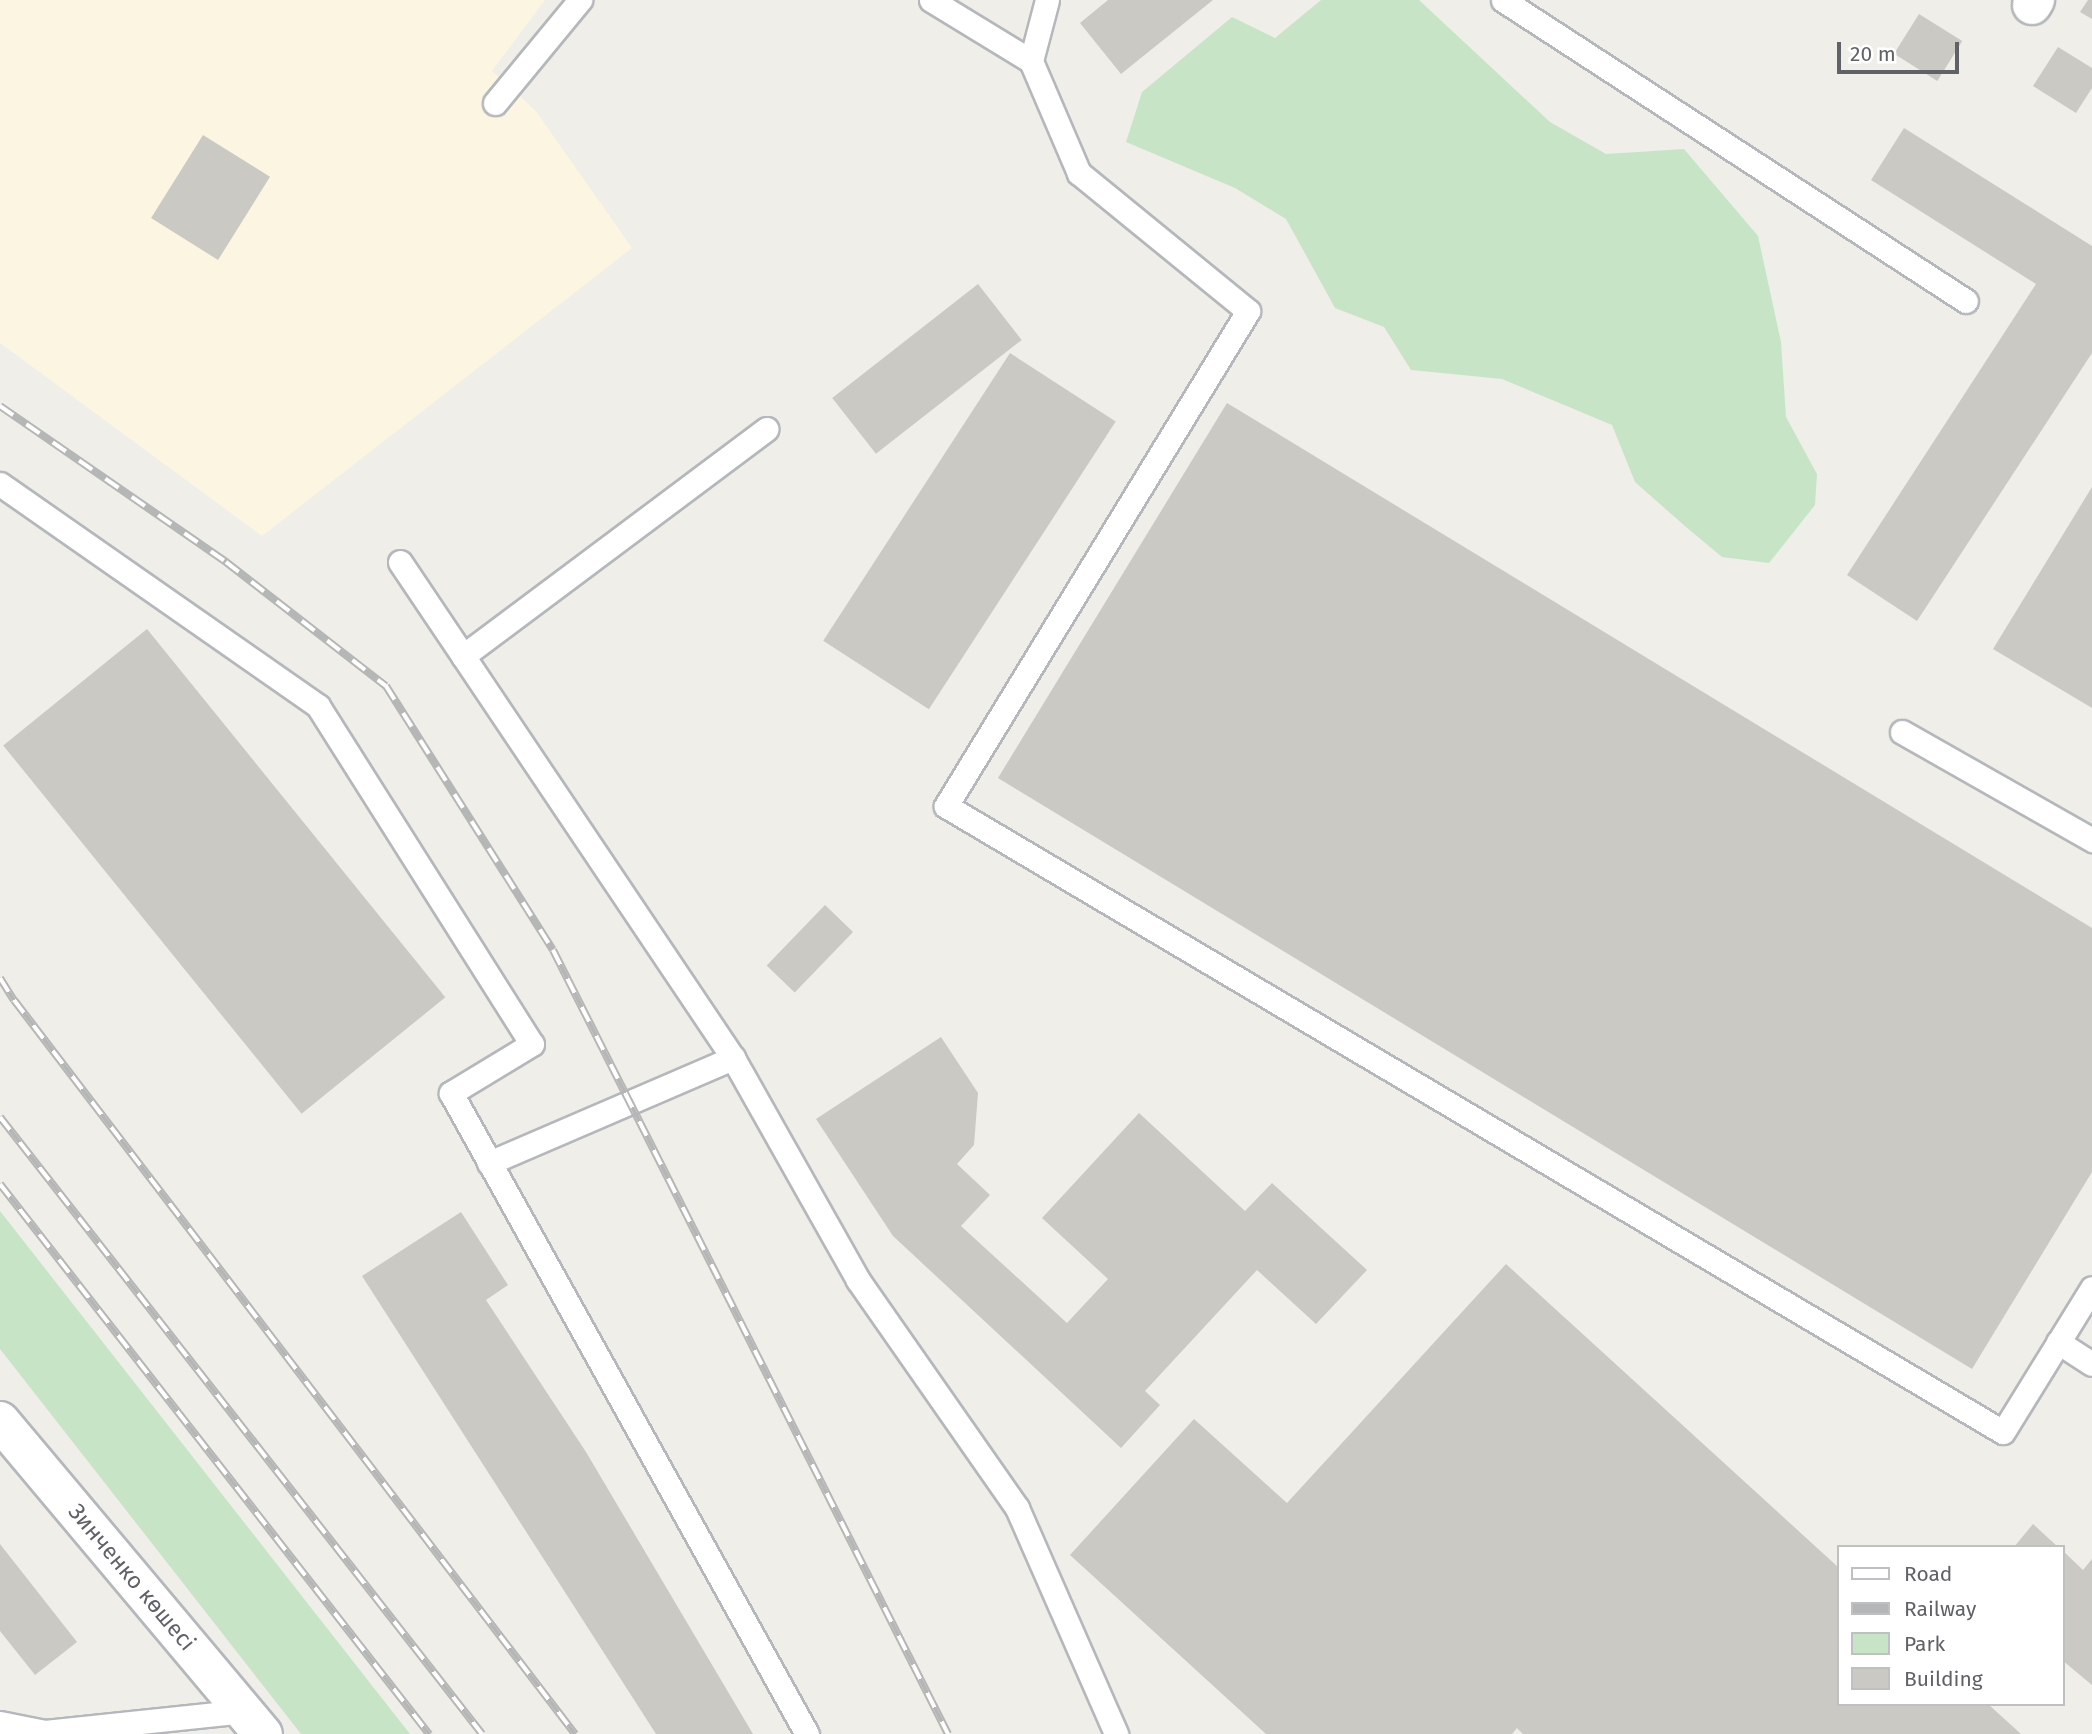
<!DOCTYPE html>
<meta charset="utf-8">
<style>
body{margin:0}
#map{position:relative;width:2092px;height:1734px;overflow:hidden;background:#f0eee8;font-family:"Fira Sans",sans-serif}
div>[style]{position:absolute}
.commercial>*{inset:0;background:#fcf5e1}
.green>*{inset:0;background:#c7e5c6}
.building>*{inset:0;background:#cbc9c4;transform-origin:0 0}
.roads{filter:drop-shadow(2px 0 #b4b7bb) drop-shadow(-2px 0 #b4b7bb) drop-shadow(0 2px #b4b7bb) drop-shadow(0 -2px #b4b7bb)}
.lane>*{height:23px;margin:-11.5px;padding:0 11.5px;transform-origin:11.5px;border-radius:11.5px;background:#fff}
.street>*{height:38px;margin:-19px;padding:0 19px;transform-origin:19px;border-radius:19px;background:#fff}
.secondary>*{height:38px;margin:-19px;padding:0 19px;transform-origin:19px;border-radius:19px;background:#fff}
.rail>*{height:8px;margin-top:-4px;transform-origin:0;background:repeating-linear-gradient(90deg,#fff 0 16px,#b5b6b6 0 32px);box-sizing:border-box;border-block:2px solid #b5b6b6}
span{translate:-50% -50%;white-space:nowrap;text-align:center;line-height:1.15;-webkit-text-stroke:7px #fff;paint-order:stroke}
.street-label{font-size:23px;color:#5f6266}
.legend{position:absolute;left:1837px;top:1545px;width:228px;height:161px;box-sizing:border-box;background:#fff;border:2px solid #bfc0c2;margin:0;padding:9px 12px;list-style:none;font-size:21px;color:#5f6266}
.legend li{display:flex;align-items:center;gap:14px;height:35px}
.legend b{width:35px;border:2px solid #bfc0c2}
.scale{position:absolute;left:1837px;top:42px;width:122px;height:32px;box-sizing:border-box;border:4px solid #5f6266;border-top:0;padding-left:9px;font-size:21px;line-height:24px;white-space:nowrap;color:#5f6266;-webkit-text-stroke:5px #fff;paint-order:stroke}
</style>
<div id="map">
<div class="commercial">
<div style="clip-path:polygon(0 0,545px 0,492px 71px,535px 110px,632px 248px,262px 536px,0 343px)"></div>
</div>
<div class="green">
<div style="clip-path:polygon(1321px 0,1419px 0,1550px 122px,1606px 154px,1684px 149px,1758px 236px,1781px 342px,1786px 417px,1817px 474px,1815px 505px,1769px 563px,1722px 557px,1686px 527px,1635px 482px,1612px 425px,1502px 379px,1411px 370px,1384px 327px,1335px 308px,1286px 219px,1235px 188px,1126px 142px,1142px 92px,1232px 17px,1275px 38px)"></div>
<div style="clip-path:polygon(0 1211px,410px 1734px,301px 1734px,0 1349px)"></div>
</div>
<div class="building">
<div style="clip-path:polygon(1108px 0,1213px 0,1121px 74px,1080px 23px)"></div>
<div style="clip-path:polygon(2088px 0,2092px 0,2092px 19px,2080px 12px)"></div>
<div style="left:1919px;top:14px;width:51px;height:47px;rotate:32deg"></div>
<div style="clip-path:polygon(2058px 47px,2092px 68px,2092px 88px,2076px 113px,2033px 86px)"></div>
<div style="clip-path:polygon(1904px 128px,2092px 246px,2092px 353px,1917px 621px,1847px 575px,2036px 284px,1871px 180px)"></div>
<div style="left:203px;top:135px;width:79px;height:98px;rotate:32deg"></div>
<div style="left:978px;top:284px;width:71px;height:185px;rotate:52deg"></div>
<div style="left:1010px;top:353px;width:126px;height:343px;rotate:33deg"></div>
<div style="clip-path:polygon(1227px 403px,2092px 928px,2092px 1172px,1972px 1369px,998px 778px)"></div>
<div style="clip-path:polygon(2092px 487px,2092px 708px,1993px 649px)"></div>
<div style="left:147px;top:629px;width:474px;height:185px;rotate:51deg"></div>
<div style="left:825px;top:905px;width:39px;height:84px;rotate:44deg"></div>
<div style="clip-path:polygon(941px 1037px,978px 1093px,974px 1145px,957px 1164px,990px 1195px,961px 1226px,1067px 1323px,1108px 1279px,1042px 1218px,1139px 1113px,1245px 1211px,1272px 1183px,1367px 1270px,1316px 1324px,1257px 1270px,1145px 1391px,1160px 1405px,1121px 1448px,893px 1236px,816px 1119px)"></div>
<div style="clip-path:polygon(461px 1212px,508px 1285px,486px 1300px,586px 1452px,753px 1734px,656px 1734px,362px 1276px)"></div>
<div style="clip-path:polygon(1506px 1264px,1838px 1567px,1838px 1704px,1988px 1704px,2021px 1734px,1523px 1734px,1517px 1728px,1512px 1734px,1266px 1734px,1070px 1555px,1194px 1419px,1287px 1503px)"></div>
<div style="clip-path:polygon(2033px 1524px,2058px 1547px,2014px 1547px)"></div>
<div style="clip-path:polygon(0 1544px,77px 1642px,35px 1675px,0 1631px)"></div>
<div style="clip-path:polygon(2062px 1550px,2083px 1570px,2092px 1559px,2092px 1685px,2062px 1660px)"></div>
</div>
<div class="roads">
<div class="lane">
<div style="left:931px;top:0;width:117px;rotate:31.4deg"></div>
<div style="left:1047px;top:0;width:63px;rotate:104.7deg"></div>
<div style="left:1031px;top:61px;width:122px;rotate:66.8deg"></div>
<div style="left:1079px;top:173px;width:218px;rotate:39.2deg"></div>
<div style="left:1248px;top:311px;width:580px;rotate:121.39deg"></div>
<div style="left:946px;top:806px;width:1228px;rotate:30.64deg"></div>
<div style="left:2003px;top:1432px;width:169px;rotate:-58.3deg"></div>
<div style="left:1503px;top:0;width:552px;rotate:33.03deg"></div>
<div style="left:495px;top:103px;width:134px;rotate:-50.5deg"></div>
<div style="left:0;top:484px;width:388px;rotate:34.9deg"></div>
<div style="left:318px;top:706px;width:400px;rotate:57.7deg"></div>
<div style="left:532px;top:1044px;width:95px;rotate:148.8deg"></div>
<div style="left:451px;top:1093px;width:733px;rotate:60.95deg"></div>
<div style="left:400px;top:562px;width:597px;rotate:56.12deg"></div>
<div style="left:733px;top:1058px;width:255px;rotate:60.6deg"></div>
<div style="left:858px;top:1280px;width:278px;rotate:55.1deg"></div>
<div style="left:1017px;top:1508px;width:247px;rotate:66.3deg"></div>
<div style="left:463px;top:656px;width:379px;rotate:-36.8deg"></div>
<div style="left:1902px;top:732px;width:219px;rotate:29.6deg"></div>
<div style="left:489px;top:1163px;width:266px;rotate:-23.3deg"></div>
<div style="left:2058px;top:1342px;width:40px;rotate:32.9deg"></div>
<div style="left:0;top:1723px;width:46px;rotate:11.3deg"></div>
<div style="left:45px;top:1732px;width:201px;rotate:-6deg"></div>
</div>
<div class="street">
<div style="left:2032px;top:5px;width:6px;rotate:-59deg"></div>
</div>
<div class="secondary">
<div style="left:0;top:1421px;width:409px;rotate:50deg"></div>
</div>
</div>
<div class="rail">
<div style="left:0;top:406px;width:275px;rotate:34.6deg"></div>
<div style="left:226px;top:562px;width:202px;rotate:37.8deg"></div>
<div style="left:386px;top:686px;width:312px;rotate:57.7deg"></div>
<div style="left:553px;top:950px;width:878px;rotate:63.26deg"></div>
<div style="left:0;top:978px;width:26px;rotate:58deg"></div>
<div style="left:14px;top:1000px;width:924px;rotate:52.61deg"></div>
<div style="left:0;top:1117px;width:783px;rotate:52deg"></div>
<div style="left:0;top:1184px;width:698px;rotate:52.05deg"></div>
</div>
<div class="street-label">
<span style="left:132px;top:1577px;rotate:50deg">Зинченко көшесі</span>
</div>
<ul class="legend">
<li><b style="height:9px;background:#fff"></b>Road</li>
<li><b style="height:9px;background:#b5b6b6"></b>Railway</li>
<li><b style="height:19px;background:#c7e5c6"></b>Park</li>
<li><b style="height:19px;background:#cbc9c4"></b>Building</li>
</ul>
<div class="scale">20 m</div>
</div>
